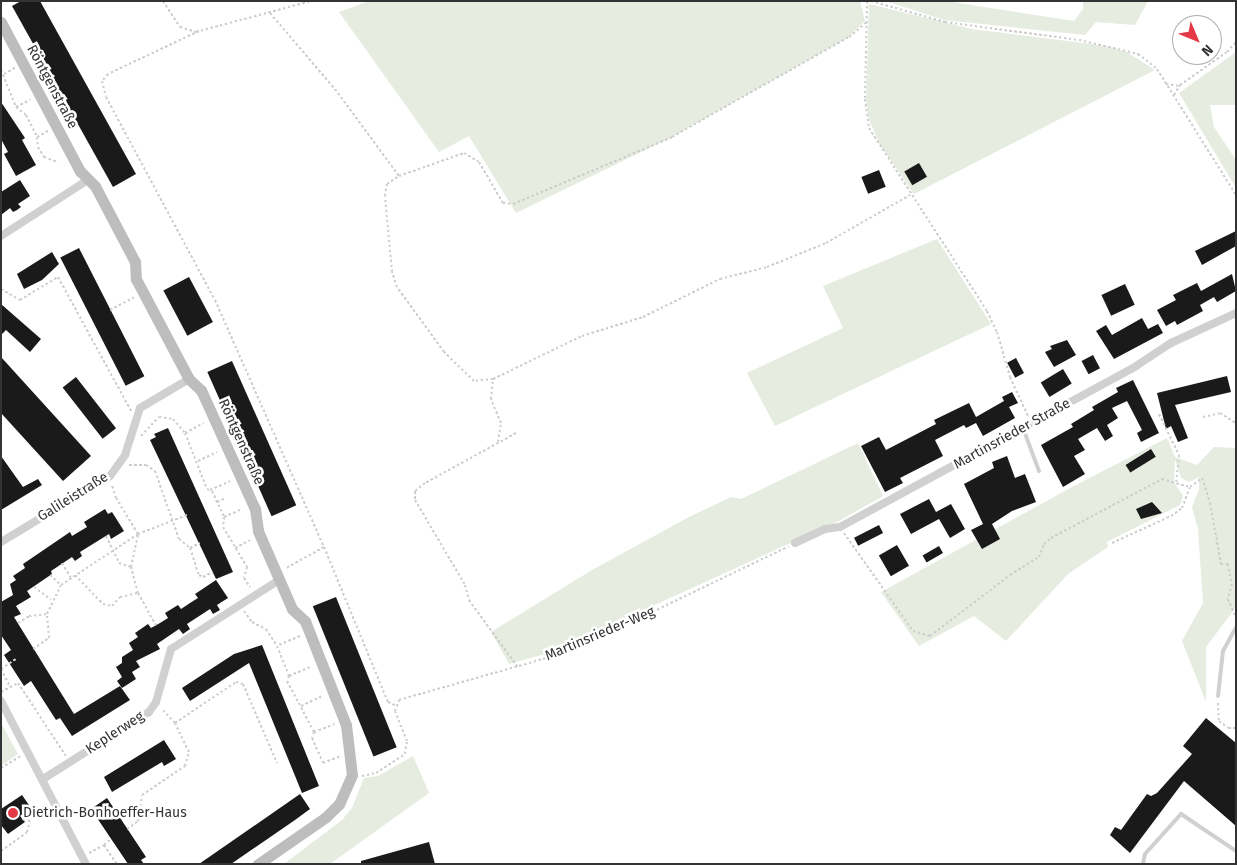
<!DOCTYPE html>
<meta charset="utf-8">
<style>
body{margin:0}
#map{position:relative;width:1237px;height:865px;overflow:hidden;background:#fff;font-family:"Fira Sans",sans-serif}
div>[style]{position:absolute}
.green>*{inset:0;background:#e6ecdf}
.building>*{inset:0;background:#1a1a1a;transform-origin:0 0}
.path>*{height:2px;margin-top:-1px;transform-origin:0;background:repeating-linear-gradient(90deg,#cdcdcd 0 2.5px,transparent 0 5px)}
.lane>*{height:4px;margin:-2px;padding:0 2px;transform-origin:2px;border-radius:2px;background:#d0d0d0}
.street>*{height:8px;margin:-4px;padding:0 4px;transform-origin:4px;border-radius:4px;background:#d0d0d0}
.secondary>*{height:11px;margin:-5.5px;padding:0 5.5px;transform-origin:5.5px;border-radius:5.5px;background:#bdbdbd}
.dots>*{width:14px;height:14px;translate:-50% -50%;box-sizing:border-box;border:2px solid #fff;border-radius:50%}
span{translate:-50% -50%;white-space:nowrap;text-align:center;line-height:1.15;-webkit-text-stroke:5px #fff;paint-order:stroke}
.street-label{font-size:14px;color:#333}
.poi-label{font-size:14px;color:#333}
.left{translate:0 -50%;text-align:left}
.frame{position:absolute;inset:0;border:2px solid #333;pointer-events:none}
.north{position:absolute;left:1172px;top:15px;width:50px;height:50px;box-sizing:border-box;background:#fff;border:1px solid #adadad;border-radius:50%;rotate:135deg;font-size:14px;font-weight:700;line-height:20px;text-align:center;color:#333}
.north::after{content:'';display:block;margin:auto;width:18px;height:22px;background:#e63946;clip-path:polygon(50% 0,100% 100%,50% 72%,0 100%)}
</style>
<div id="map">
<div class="green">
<div style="clip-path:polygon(369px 1px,860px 1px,865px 21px,849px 37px,672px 137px,516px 213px,469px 136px,439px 152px,339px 12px)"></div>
<div style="clip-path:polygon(885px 1px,946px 1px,1074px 21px,1083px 9px,1083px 1px,1148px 1px,1135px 25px,1096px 22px,1085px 35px,944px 20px)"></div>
<div style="clip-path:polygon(869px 4px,972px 29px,1091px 44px,1125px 51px,1155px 70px,914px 194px,880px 145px,868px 117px,866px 100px)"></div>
<div style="clip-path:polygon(1236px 52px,1236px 105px,1210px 105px,1214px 127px,1236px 160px,1236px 188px,1179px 93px)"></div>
<div style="clip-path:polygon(937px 239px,991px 324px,775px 426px,747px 373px,843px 328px,823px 286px)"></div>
<div style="clip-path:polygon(1167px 438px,1175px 457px,1197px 465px,1214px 447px,1236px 448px,1236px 607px,1206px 647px,1206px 718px,1206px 702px,1182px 641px,1203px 603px,1198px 529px,1192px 507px,1199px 489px,1199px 477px,1189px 482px,1181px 478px,1175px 459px,1174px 482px,1183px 496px,1180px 505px,1107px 542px,1108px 547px,1068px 574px,1006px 641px,974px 616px,919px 646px,881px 592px,1074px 486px)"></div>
<div style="clip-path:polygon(858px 443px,883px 496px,839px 521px,549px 653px,509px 664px,491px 632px,592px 570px,689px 517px,731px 497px,741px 499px)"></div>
<div style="clip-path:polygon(1px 723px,18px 754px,1px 766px)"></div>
<div style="clip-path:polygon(413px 756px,429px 793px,330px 864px,284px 864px,342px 820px,352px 808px,364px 778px,378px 776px)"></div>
</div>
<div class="building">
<div style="clip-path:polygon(21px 1px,40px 1px,136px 174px,113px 187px,12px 6px)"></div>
<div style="clip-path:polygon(1px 102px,25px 138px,22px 140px,36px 165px,16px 176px,4px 154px,8px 152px,1px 139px)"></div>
<div style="left:919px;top:163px;width:16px;height:17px;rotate:60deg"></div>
<div style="left:879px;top:170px;width:18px;height:19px;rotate:68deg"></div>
<div style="clip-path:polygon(20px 180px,30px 196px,18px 204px,21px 207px,17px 210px,13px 212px,10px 208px,1px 215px,1px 192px)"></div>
<div style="clip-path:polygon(1236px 231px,1236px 246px,1202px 265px,1195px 251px)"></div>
<div style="left:79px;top:248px;width:144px;height:21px;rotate:63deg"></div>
<div style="clip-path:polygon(52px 252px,59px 264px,42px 280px,24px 289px,17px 274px)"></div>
<div style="clip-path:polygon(1232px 274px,1236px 291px,1217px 302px,1214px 297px,1200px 305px,1203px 311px,1177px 325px,1175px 321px,1166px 326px,1157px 310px,1176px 300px,1173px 295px,1197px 283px,1201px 291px)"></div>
<div style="left:189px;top:277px;width:51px;height:29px;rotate:62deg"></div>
<div style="left:1125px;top:284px;width:23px;height:26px;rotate:65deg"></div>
<div style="clip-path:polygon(1px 304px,41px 339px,30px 352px,6px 330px,1px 335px)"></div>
<div style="clip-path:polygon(1142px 318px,1148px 329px,1158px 324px,1163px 333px,1114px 359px,1096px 331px,1106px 325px,1112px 335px)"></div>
<div style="clip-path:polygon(1067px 340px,1076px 355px,1054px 367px,1045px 352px,1052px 349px,1050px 346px)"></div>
<div style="left:1093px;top:355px;width:15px;height:13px;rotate:62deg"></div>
<div style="clip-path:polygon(1px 357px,91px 456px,63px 481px,1px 413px)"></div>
<div style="left:1016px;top:358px;width:17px;height:10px;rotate:62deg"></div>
<div style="left:232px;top:361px;width:158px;height:27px;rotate:66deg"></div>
<div style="left:1063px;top:369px;width:17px;height:26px;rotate:59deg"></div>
<div style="clip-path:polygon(1227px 376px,1231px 392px,1175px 405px,1188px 438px,1178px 442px,1171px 426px,1166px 429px,1157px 393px)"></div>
<div style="left:76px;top:377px;width:65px;height:17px;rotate:52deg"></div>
<div style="clip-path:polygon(1133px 380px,1159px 433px,1141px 442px,1137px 433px,1142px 430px,1127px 401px,1112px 408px,1118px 418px,1107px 425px,1113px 436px,1105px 441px,1097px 428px,1078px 439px,1085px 450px,1074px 456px,1085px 474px,1063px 487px,1041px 445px,1073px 427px,1071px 424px,1094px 410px,1092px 407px,1118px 392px,1116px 388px)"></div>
<div style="clip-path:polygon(1012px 392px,1018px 403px,1009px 407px,1015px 418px,983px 436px,976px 423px,966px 428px,964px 425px,935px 440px,943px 456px,900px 478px,903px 483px,885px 492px,861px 446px,879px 437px,886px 450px,936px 424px,934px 420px,969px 403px,976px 417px,1004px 401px,1002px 397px)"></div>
<div style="clip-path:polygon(168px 428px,233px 572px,216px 579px,150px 440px,156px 437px,154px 434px)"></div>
<div style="left:1151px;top:449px;width:9px;height:30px;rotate:58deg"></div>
<div style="clip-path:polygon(1px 456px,23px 487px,38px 479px,42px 485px,1px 510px)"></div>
<div style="clip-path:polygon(1007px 456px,1015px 478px,1025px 474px,1036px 502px,1012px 511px,992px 524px,1000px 539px,982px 549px,971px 530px,983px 524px,964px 484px,994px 468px,992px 462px)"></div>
<div style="clip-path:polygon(929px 499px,936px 512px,951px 504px,965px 529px,950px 538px,939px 519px,911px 534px,900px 514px)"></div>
<div style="clip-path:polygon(1152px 502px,1162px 513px,1141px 519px,1136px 509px)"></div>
<div style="clip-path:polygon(105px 509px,108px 514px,112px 512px,124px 531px,111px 539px,109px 534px,80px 552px,82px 556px,75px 561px,72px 557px,51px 571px,52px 574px,27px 591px,31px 597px,16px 606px,21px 614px,14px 617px,74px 714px,120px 686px,130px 700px,72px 736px,60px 718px,56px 720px,31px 681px,24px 686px,4px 655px,11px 650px,1px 635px,1px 602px,13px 595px,10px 584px,16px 580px,13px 576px,25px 568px,23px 564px,70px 532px,72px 536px,87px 527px,84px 522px)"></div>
<div style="left:879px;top:525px;width:9px;height:28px;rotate:63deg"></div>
<div style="left:897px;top:545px;width:24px;height:21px;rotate:60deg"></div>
<div style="left:939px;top:546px;width:8px;height:19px;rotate:60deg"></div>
<div style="clip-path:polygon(216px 580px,228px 598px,217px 605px,220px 610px,213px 614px,210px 609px,187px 624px,190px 629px,183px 634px,179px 629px,157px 644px,160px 649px,136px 661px,140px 667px,132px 672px,136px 679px,122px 688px,117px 681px,122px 677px,116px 667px,122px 663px,122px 657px,133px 650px,129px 643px,138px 637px,135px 633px,148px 624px,151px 628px,160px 623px,168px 618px,165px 613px,178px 605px,181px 609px,190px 603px,198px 598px,195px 594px)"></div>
<div style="left:336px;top:597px;width:162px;height:25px;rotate:68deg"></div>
<div style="clip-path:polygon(262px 645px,319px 786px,302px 793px,249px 663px,190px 701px,182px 688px,234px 654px)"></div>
<div style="clip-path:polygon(1206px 718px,1236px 743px,1236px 826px,1184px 781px,1130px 853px,1110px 835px,1115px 827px,1121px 830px,1147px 794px,1151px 796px,1157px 793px,1192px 754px,1183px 746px)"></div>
<div style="clip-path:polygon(164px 740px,176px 759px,164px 766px,162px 762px,112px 792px,104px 777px)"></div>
<div style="clip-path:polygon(300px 794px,310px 809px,295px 820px,231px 864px,199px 864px)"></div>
<div style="clip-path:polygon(22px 795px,31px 808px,20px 816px,25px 822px,8px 834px,1px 825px,1px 809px)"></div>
<div style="clip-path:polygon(107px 798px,146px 857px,141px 860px,144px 864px,128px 864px,91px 809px)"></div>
<div style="clip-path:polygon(429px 842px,435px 864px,361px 864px,361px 861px)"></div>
</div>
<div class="path">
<div style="left:163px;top:1px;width:31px;rotate:57deg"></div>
<div style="left:180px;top:27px;width:17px;rotate:17deg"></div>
<div style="left:196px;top:32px;width:119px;rotate:-15.1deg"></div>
<div style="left:867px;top:1px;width:98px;rotate:91.2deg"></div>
<div style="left:865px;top:99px;width:29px;rotate:82deg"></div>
<div style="left:869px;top:128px;width:218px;rotate:57.2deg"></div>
<div style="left:987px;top:311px;width:23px;rotate:65deg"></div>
<div style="left:997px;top:332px;width:47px;rotate:73.9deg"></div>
<div style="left:1010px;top:377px;width:43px;rotate:65.2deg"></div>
<div style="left:871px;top:1px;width:77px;rotate:15.8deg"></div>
<div style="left:945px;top:22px;width:135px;rotate:7.7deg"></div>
<div style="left:1079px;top:40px;width:61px;rotate:13.3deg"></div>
<div style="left:1138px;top:54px;width:24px;rotate:38deg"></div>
<div style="left:1157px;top:69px;width:149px;rotate:57.9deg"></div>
<div style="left:270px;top:13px;width:105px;rotate:49.6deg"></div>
<div style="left:338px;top:93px;width:103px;rotate:53.7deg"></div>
<div style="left:199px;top:31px;width:101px;rotate:154.7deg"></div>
<div style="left:108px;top:74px;width:9px;rotate:131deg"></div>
<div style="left:102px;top:81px;width:16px;rotate:76deg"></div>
<div style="left:106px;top:97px;width:230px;rotate:61.8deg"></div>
<div style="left:215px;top:300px;width:270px;rotate:66.2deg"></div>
<div style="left:324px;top:547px;width:43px;rotate:151.1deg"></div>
<div style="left:1px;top:70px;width:40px;rotate:68deg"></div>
<div style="left:16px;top:107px;width:13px;rotate:39deg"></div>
<div style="left:26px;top:115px;width:25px;rotate:63deg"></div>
<div style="left:37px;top:137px;width:10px;rotate:84deg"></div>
<div style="left:38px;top:147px;width:12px;rotate:59deg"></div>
<div style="left:44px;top:157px;width:15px;rotate:20deg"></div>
<div style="left:4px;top:74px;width:13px;rotate:-29deg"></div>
<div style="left:1166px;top:84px;width:13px;rotate:9deg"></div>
<div style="left:1174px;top:95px;width:12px;rotate:-59deg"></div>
<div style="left:1180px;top:85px;width:57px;rotate:-35.1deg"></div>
<div style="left:1227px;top:52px;width:13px;rotate:-48deg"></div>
<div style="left:16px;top:107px;width:16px;rotate:-27deg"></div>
<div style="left:37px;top:137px;width:13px;rotate:-29deg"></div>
<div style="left:1px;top:289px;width:22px;rotate:30deg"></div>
<div style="left:20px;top:300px;width:44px;rotate:-31.2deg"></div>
<div style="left:58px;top:277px;width:153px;rotate:61.4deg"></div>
<div style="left:110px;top:310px;width:27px;rotate:-28deg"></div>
<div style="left:493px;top:379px;width:19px;rotate:174deg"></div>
<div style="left:474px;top:381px;width:42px;rotate:-136deg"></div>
<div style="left:444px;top:352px;width:80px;rotate:-125.9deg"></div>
<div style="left:397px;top:287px;width:16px;rotate:-108deg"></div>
<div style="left:392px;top:272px;width:76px;rotate:-95.3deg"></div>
<div style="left:385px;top:196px;width:12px;rotate:-81deg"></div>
<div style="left:387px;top:184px;width:14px;rotate:-34deg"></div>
<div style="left:399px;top:176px;width:69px;rotate:-19.5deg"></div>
<div style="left:464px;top:153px;width:17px;rotate:31deg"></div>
<div style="left:479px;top:162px;width:48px;rotate:59.7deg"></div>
<div style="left:503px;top:203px;width:10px;rotate:6deg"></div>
<div style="left:513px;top:204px;width:173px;rotate:-22.8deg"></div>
<div style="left:672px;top:137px;width:203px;rotate:-29.5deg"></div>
<div style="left:849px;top:37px;width:25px;rotate:-40deg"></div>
<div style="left:1159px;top:414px;width:46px;rotate:64deg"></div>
<div style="left:1179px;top:455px;width:27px;rotate:96deg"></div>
<div style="left:1203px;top:417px;width:17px;rotate:-13deg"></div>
<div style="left:1220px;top:413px;width:19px;rotate:32deg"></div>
<div style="left:185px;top:433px;width:21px;rotate:-28deg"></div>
<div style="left:516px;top:433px;width:104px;rotate:151.2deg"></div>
<div style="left:425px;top:483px;width:13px;rotate:141deg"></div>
<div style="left:415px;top:491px;width:9px;rotate:90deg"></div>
<div style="left:415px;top:500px;width:99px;rotate:59.5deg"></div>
<div style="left:465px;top:585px;width:16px;rotate:75deg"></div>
<div style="left:469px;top:600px;width:82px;rotate:54deg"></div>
<div style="left:141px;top:436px;width:26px;rotate:-47deg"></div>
<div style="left:159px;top:417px;width:14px;rotate:8deg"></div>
<div style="left:173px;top:419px;width:18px;rotate:49deg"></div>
<div style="left:185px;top:433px;width:60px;rotate:68.6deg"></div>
<div style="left:207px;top:489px;width:5px;rotate:22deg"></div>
<div style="left:212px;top:491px;width:29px;rotate:65deg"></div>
<div style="left:224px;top:517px;width:10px;rotate:96deg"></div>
<div style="left:223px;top:527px;width:47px;rotate:59deg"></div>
<div style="left:247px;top:567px;width:11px;rotate:105deg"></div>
<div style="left:244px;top:578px;width:11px;rotate:56deg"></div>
<div style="left:498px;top:442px;width:19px;rotate:-81deg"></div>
<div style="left:501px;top:423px;width:26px;rotate:-113deg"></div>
<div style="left:491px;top:399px;width:20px;rotate:-84deg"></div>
<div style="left:493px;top:379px;width:99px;rotate:-25.8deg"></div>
<div style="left:582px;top:336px;width:64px;rotate:-17.3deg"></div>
<div style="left:643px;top:317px;width:86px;rotate:-26.3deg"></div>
<div style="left:720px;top:279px;width:49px;rotate:-14.3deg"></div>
<div style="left:767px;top:267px;width:64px;rotate:-22.1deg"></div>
<div style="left:826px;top:243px;width:97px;rotate:-29.7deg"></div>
<div style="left:198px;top:461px;width:21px;rotate:-25deg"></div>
<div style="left:129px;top:465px;width:17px"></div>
<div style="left:146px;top:465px;width:11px;rotate:34deg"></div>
<div style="left:155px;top:471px;width:72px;rotate:70.6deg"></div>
<div style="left:179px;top:539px;width:14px;rotate:39deg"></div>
<div style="left:190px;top:548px;width:11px;rotate:-27deg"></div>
<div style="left:210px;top:490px;width:22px;rotate:-24deg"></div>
<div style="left:217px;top:502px;width:8px;rotate:-23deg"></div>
<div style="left:224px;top:517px;width:20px;rotate:-24deg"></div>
<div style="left:844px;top:533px;width:120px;rotate:54.9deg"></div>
<div style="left:913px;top:631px;width:18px;rotate:16deg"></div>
<div style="left:930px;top:636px;width:101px;rotate:-37.3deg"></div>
<div style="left:1010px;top:575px;width:34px;rotate:-32deg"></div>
<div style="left:1039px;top:557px;width:14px;rotate:-69deg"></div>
<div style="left:1044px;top:544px;width:9px;rotate:-41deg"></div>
<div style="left:1051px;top:538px;width:126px;rotate:-28deg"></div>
<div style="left:1162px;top:479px;width:29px;rotate:16deg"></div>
<div style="left:1190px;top:487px;width:15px;rotate:-37deg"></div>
<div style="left:1202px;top:478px;width:26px;rotate:72deg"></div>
<div style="left:1210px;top:503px;width:62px;rotate:79.8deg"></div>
<div style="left:1221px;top:564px;width:7px"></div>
<div style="left:1228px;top:564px;width:20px;rotate:79deg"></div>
<div style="left:1232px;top:584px;width:16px;rotate:105deg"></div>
<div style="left:1228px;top:599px;width:21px;rotate:67deg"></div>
<div style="left:106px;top:536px;width:30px;rotate:64deg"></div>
<div style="left:119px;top:563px;width:13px;rotate:18deg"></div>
<div style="left:1112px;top:543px;width:65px;rotate:-24.6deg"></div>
<div style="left:1171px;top:516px;width:14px;rotate:-36deg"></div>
<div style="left:1182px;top:508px;width:22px;rotate:-69deg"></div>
<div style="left:324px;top:547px;width:168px;rotate:67.6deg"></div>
<div style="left:388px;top:702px;width:8px;rotate:23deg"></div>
<div style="left:190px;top:548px;width:28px;rotate:72deg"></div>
<div style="left:199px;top:575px;width:4px;rotate:27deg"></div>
<div style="left:203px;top:577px;width:11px;rotate:-27deg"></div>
<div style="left:235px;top:548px;width:17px;rotate:-28deg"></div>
<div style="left:62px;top:563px;width:17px;rotate:59deg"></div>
<div style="left:50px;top:575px;width:15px;rotate:42deg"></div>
<div style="left:75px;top:575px;width:40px;rotate:46deg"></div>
<div style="left:103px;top:604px;width:9px;rotate:13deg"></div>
<div style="left:112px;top:606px;width:12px;rotate:-48deg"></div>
<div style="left:120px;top:597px;width:18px;rotate:-13deg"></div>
<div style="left:138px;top:593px;width:27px;rotate:-105deg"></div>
<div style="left:131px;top:567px;width:34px;rotate:-78deg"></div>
<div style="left:138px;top:534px;width:53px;rotate:-21.2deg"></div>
<div style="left:34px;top:587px;width:21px;rotate:37deg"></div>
<div style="left:138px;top:593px;width:37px;rotate:61deg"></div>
<div style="left:244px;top:611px;width:14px;rotate:54deg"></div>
<div style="left:252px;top:622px;width:16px;rotate:27deg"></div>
<div style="left:266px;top:629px;width:20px;rotate:57deg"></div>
<div style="left:18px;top:623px;width:13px;rotate:-32deg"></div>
<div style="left:29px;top:616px;width:18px;rotate:-6deg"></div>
<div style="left:300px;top:636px;width:25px;rotate:157deg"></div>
<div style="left:277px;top:646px;width:32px;rotate:68deg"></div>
<div style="left:289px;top:676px;width:5px;rotate:112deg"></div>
<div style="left:287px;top:681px;width:58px;rotate:62.1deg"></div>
<div style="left:314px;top:732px;width:6px;rotate:108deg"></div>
<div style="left:312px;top:738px;width:27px;rotate:66deg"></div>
<div style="left:323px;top:763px;width:18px;rotate:-22deg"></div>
<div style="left:33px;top:649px;width:19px;rotate:-35deg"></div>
<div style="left:49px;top:638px;width:24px;rotate:-95deg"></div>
<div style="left:47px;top:614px;width:32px;rotate:-64deg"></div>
<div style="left:61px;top:585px;width:92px;rotate:-33.5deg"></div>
<div style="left:138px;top:534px;width:42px;rotate:-121.4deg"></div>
<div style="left:116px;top:498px;width:14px;rotate:-107deg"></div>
<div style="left:1px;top:669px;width:20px;rotate:63deg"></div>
<div style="left:1px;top:669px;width:18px;rotate:-34deg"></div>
<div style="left:289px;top:676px;width:23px;rotate:-23deg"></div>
<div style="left:1px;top:692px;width:19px;rotate:-28deg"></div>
<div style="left:18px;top:683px;width:87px;rotate:56.7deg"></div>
<div style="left:1218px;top:703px;width:18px;rotate:87deg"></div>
<div style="left:1219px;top:721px;width:11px;rotate:38deg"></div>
<div style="left:1228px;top:728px;width:8px"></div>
<div style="left:301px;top:706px;width:23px;rotate:-25deg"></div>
<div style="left:175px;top:723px;width:73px;rotate:-33.9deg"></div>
<div style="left:236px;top:682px;width:7px;rotate:16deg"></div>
<div style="left:243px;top:684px;width:86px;rotate:66.7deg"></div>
<div style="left:314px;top:732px;width:22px;rotate:-21deg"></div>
<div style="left:1px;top:768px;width:23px;rotate:-31deg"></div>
<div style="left:362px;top:776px;width:14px;rotate:-12deg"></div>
<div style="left:376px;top:773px;width:35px;rotate:-33deg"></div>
<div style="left:405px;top:754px;width:13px;rotate:-81deg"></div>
<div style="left:407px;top:741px;width:32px;rotate:-112deg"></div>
<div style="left:395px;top:711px;width:12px;rotate:-70deg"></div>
<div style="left:399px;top:700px;width:157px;rotate:-15.9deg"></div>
<div style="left:550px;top:657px;width:47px;rotate:-21.1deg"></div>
<div style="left:594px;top:640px;width:216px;rotate:-25.7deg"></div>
<div style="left:127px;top:829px;width:14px;rotate:-36deg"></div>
<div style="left:138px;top:821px;width:26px;rotate:-81deg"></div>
<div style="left:142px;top:795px;width:52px;rotate:-34deg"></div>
<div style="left:185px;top:766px;width:15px;rotate:-74deg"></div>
<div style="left:189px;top:752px;width:32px;rotate:-116deg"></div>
<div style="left:175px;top:723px;width:19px;rotate:-133deg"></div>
<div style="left:104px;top:845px;width:9px;rotate:-41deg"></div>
<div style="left:1px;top:851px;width:32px;rotate:-36deg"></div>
<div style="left:27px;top:832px;width:11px;rotate:-75deg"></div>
<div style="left:30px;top:821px;width:8px;rotate:-166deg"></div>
<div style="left:89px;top:853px;width:17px;rotate:-28deg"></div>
<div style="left:104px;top:845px;width:23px;rotate:56deg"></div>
</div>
<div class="lane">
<div style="left:1023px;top:428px;width:46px;rotate:69.6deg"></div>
<div style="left:1218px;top:696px;width:45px;rotate:-83.7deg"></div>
<div style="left:1223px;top:651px;width:26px;rotate:-61deg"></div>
<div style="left:1143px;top:864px;width:10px;rotate:-79deg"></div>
<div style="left:1145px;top:854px;width:54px;rotate:-48deg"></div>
<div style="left:1181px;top:814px;width:66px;rotate:33.9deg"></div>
</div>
<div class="street">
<div style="left:1px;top:236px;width:103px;rotate:-32.8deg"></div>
<div style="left:1px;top:542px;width:127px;rotate:-31.2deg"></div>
<div style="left:110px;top:476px;width:26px;rotate:-54deg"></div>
<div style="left:125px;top:455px;width:49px;rotate:-72.3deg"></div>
<div style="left:140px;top:408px;width:57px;rotate:-30.6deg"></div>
<div style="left:795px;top:543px;width:33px;rotate:-25deg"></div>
<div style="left:825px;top:529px;width:15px;rotate:-8deg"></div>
<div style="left:840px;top:527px;width:337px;rotate:-28.5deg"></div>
<div style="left:1136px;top:366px;width:42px;rotate:-33.3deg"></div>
<div style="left:1171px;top:343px;width:72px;rotate:-24.8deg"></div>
<div style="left:1px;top:701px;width:184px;rotate:62.5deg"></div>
<div style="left:43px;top:779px;width:125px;rotate:-32.3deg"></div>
<div style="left:149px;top:712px;width:12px;rotate:-55deg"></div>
<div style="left:156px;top:702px;width:55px;rotate:-74.2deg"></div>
<div style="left:171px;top:649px;width:128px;rotate:-32.6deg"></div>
</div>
<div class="secondary">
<div style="left:1px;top:22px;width:169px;rotate:62.1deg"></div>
<div style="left:80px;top:171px;width:21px;rotate:45deg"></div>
<div style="left:95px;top:186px;width:86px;rotate:62.2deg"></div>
<div style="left:135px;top:262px;width:17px;rotate:87deg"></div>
<div style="left:136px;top:279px;width:113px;rotate:62.1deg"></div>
<div style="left:189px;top:379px;width:16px;rotate:43deg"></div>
<div style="left:201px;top:390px;width:131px;rotate:65.6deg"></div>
<div style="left:255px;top:509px;width:22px;rotate:82deg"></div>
<div style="left:258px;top:531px;width:85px;rotate:66.4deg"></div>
<div style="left:292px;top:609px;width:18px;rotate:43deg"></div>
<div style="left:305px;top:621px;width:112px;rotate:68.5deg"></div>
<div style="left:346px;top:725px;width:50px;rotate:83.2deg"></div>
<div style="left:352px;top:775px;width:32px;rotate:114deg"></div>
<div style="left:339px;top:804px;width:18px;rotate:135deg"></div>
<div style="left:326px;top:817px;width:83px;rotate:145.3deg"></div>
</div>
<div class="dots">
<div style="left:13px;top:813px;background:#e63946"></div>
</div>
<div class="street-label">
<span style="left:52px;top:87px;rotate:62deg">Röntgenstraße</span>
<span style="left:1012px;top:434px;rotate:-29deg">Martinsrieder Straße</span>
<span style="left:241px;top:442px;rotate:66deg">Röntgenstraße</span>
<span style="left:73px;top:497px;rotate:-32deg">Galileistraße</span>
<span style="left:600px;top:634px;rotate:-23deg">Martinsrieder-Weg</span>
<span style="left:115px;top:733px;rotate:-33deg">Keplerweg</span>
</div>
<div class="poi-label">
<span class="left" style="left:23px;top:813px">Dietrich-Bonhoeffer-Haus</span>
</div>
<div class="frame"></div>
<div class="north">N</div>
</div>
